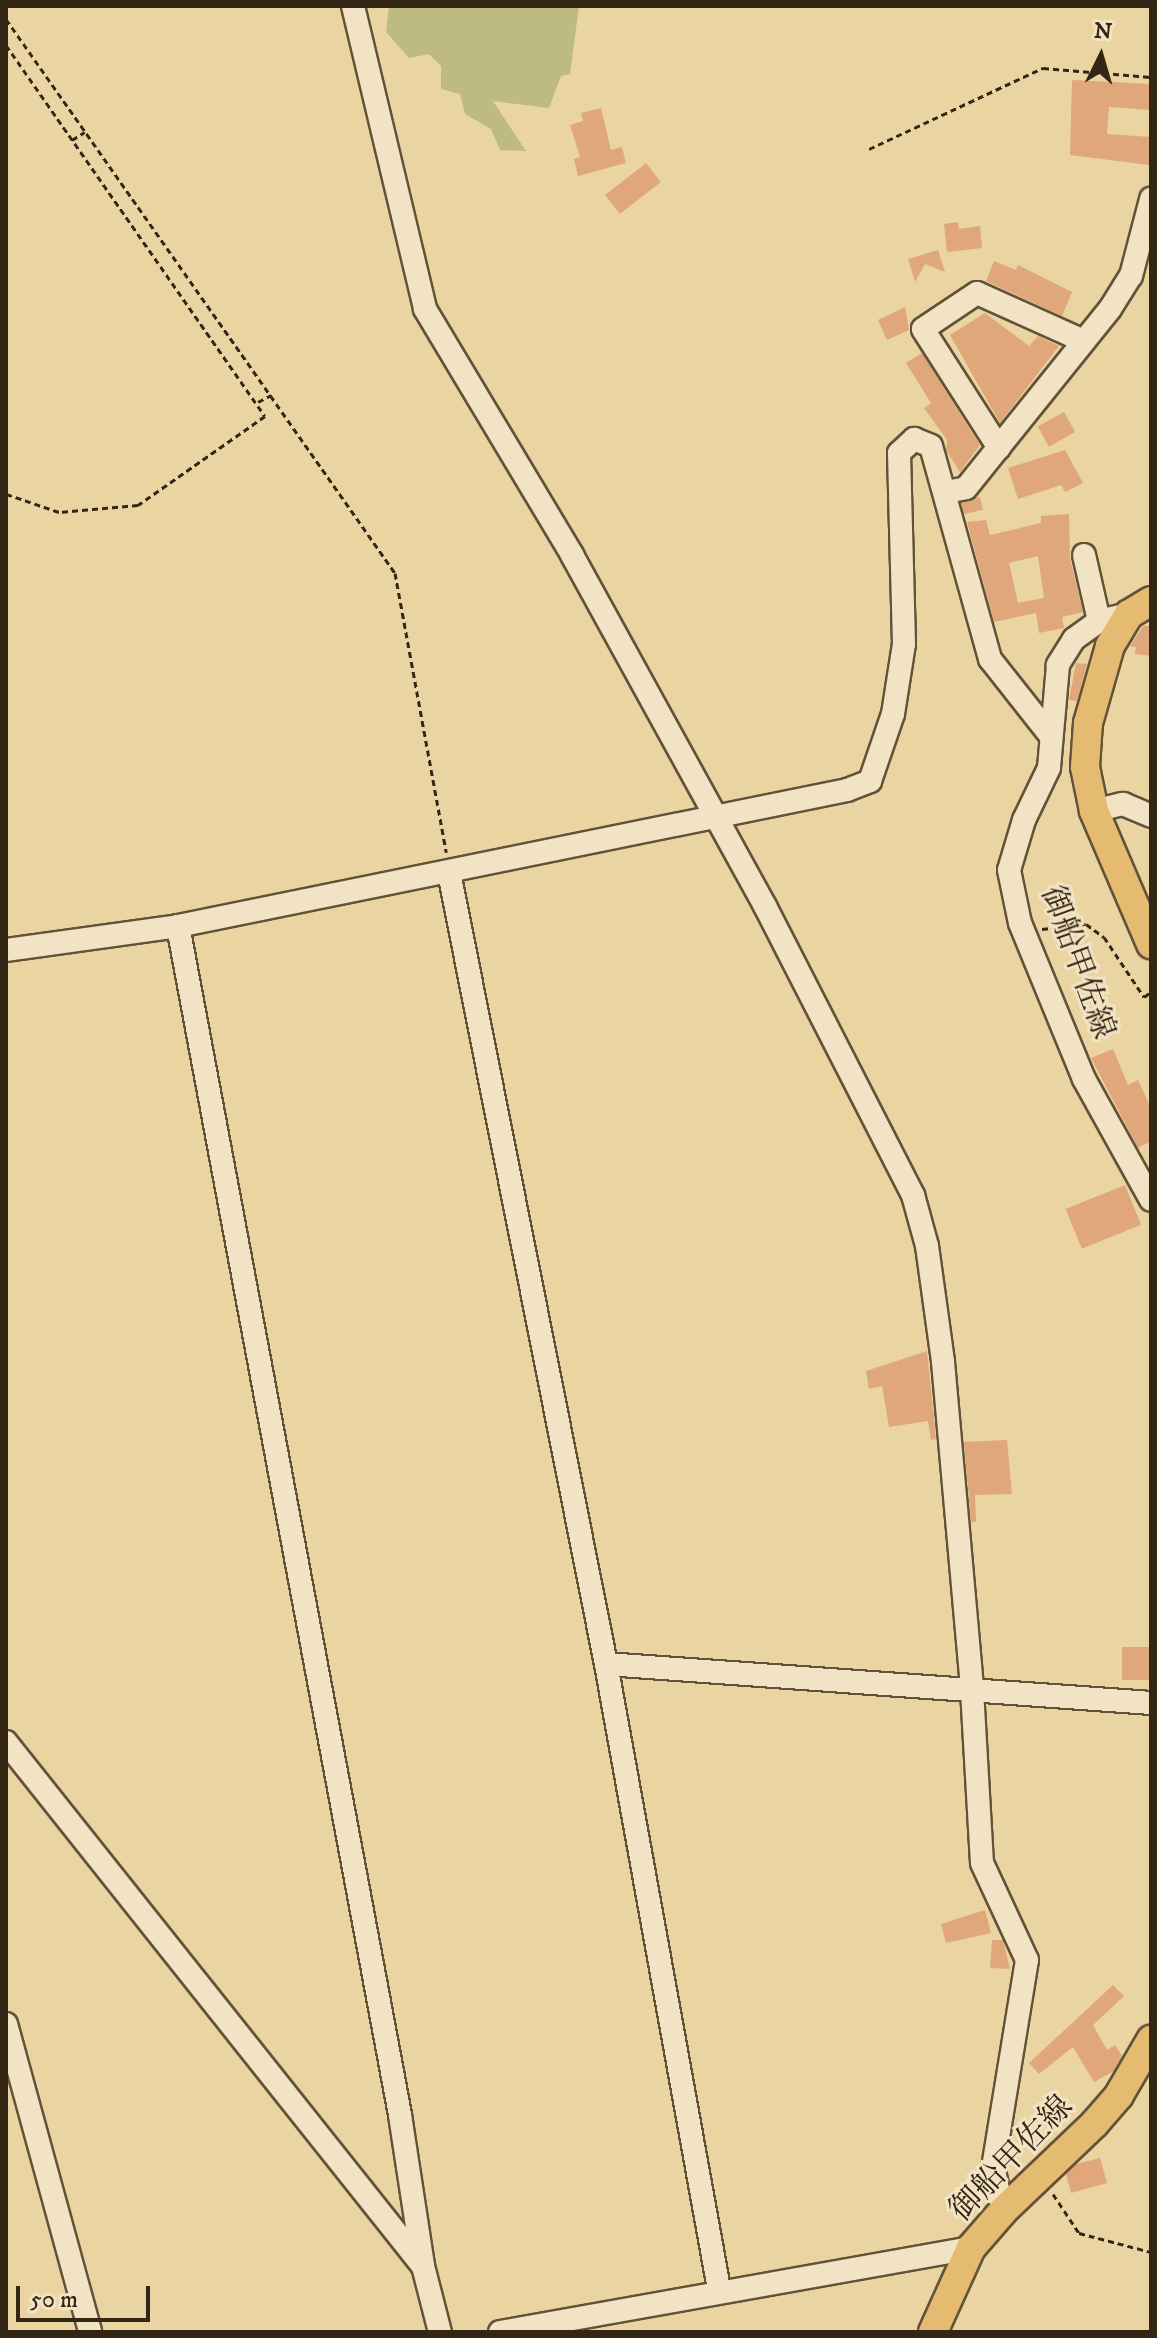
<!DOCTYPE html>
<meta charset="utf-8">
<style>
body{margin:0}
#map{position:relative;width:1157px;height:2338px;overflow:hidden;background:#ead4a2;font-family:"IM FELL DW Pica","Noto Serif JP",serif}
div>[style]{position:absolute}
.green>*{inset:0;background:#bebb80}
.building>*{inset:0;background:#e0a77a;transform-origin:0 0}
.path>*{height:3px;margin-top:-1.5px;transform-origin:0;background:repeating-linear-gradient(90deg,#342614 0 6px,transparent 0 10px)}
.roads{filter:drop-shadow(2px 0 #625238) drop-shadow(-2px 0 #625238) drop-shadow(0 2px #625238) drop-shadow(0 -2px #625238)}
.minor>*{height:22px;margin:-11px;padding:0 11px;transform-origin:11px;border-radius:11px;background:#f1e3c3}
.major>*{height:28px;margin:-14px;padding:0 14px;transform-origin:14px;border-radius:14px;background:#e5ba71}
span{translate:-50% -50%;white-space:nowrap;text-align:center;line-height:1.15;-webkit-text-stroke:6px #f1e3c3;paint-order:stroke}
.street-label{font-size:32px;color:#342614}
.frame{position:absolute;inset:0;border:8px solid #342614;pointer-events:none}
.north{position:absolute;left:1061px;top:16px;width:80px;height:80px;-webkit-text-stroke:6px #f1e3c3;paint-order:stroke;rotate:5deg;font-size:22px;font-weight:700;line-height:32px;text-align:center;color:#342614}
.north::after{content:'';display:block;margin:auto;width:28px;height:36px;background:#342614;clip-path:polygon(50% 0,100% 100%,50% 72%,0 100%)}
.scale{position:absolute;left:16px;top:2286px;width:134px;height:36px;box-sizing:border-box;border:4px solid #342614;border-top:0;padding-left:10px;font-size:24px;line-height:28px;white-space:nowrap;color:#342614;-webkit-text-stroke:6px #f1e3c3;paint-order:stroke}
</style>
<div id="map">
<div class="green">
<div style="clip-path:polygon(389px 6px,579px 6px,570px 74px,561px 76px,549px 108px,493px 101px,526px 151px,500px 150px,491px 129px,465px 114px,460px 94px,441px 89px,441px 66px,429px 54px,409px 58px,386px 32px)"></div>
</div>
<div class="building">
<div style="clip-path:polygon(1072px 80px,1151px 84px,1151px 110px,1109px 107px,1107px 134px,1151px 137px,1149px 165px,1070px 155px)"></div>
<div style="clip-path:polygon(601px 108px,611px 150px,622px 147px,626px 163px,578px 176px,574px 159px,580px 157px,570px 125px,583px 121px,581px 113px)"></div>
<div style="left:646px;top:163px;width:24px;height:52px;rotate:52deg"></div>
<div style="clip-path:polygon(958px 222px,959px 229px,980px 226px,982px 248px,947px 252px,944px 224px)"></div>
<div style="clip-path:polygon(938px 250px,945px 272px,925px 264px,915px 282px,908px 259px)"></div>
<div style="clip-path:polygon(994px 261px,1016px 270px,1018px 265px,1072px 292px,1062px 316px,986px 281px)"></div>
<div style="clip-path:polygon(905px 307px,909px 330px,887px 340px,878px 320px)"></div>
<div style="clip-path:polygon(985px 313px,1029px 346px,1038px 336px,1059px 346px,1000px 423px,950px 335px)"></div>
<div style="clip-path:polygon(922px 353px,980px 445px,960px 472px,946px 450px,947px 440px,924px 408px,931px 403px,906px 363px)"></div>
<div style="left:1064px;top:412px;width:23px;height:30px;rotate:61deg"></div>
<div style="clip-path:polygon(1065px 450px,1083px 483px,1065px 492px,1061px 485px,1018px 499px,1008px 468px)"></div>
<div style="left:980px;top:497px;width:13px;height:20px;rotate:77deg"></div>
<div style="clip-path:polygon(evenodd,1069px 514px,1070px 558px,1083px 612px,1062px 617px,1064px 628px,1039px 633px,1036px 613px,994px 622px,967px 522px,986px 520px,990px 535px,1041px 523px,1041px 516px,1069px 514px,1038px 556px,1044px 598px,1018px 603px,1009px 563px,1038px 556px)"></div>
<div style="clip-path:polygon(1143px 626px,1151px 626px,1151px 656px,1135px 654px,1136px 647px,1130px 646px)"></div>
<div style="clip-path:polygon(1076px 663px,1087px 664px,1077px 701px,1069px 700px)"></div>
<div style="clip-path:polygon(1113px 1049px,1128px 1085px,1138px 1080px,1151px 1108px,1151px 1141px,1138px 1148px,1091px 1058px)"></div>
<div style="left:1125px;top:1185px;width:43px;height:64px;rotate:68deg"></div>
<div style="clip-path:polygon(927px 1351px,936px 1439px,931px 1440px,928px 1421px,889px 1427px,882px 1386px,869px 1389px,866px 1371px)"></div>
<div style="clip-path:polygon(1007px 1440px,1012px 1494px,975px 1495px,976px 1522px,971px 1522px,964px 1442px)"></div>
<div style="left:1151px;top:1647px;width:33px;height:29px;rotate:90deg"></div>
<div style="clip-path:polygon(985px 1910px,991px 1933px,946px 1943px,941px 1924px)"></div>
<div style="clip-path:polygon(992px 1940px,1003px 1940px,1010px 1969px,990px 1968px)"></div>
<div style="clip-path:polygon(1113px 1985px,1124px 1996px,1093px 2025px,1107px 2050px,1115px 2045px,1122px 2056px,1114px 2071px,1094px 2082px,1073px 2047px,1039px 2074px,1029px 2063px)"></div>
<div style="clip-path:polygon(1100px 2158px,1107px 2183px,1071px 2193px,1066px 2174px,1076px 2164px)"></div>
</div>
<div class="path">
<div style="left:6px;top:19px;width:677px;rotate:54.92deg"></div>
<div style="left:395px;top:573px;width:284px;rotate:79.6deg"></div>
<div style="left:6px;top:45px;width:452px;rotate:55.1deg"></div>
<div style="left:265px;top:416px;width:155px;rotate:145deg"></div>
<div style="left:138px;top:505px;width:79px;rotate:174.9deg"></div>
<div style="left:59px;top:512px;width:56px;rotate:-161.2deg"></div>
<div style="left:72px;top:140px;width:15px;rotate:-32deg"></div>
<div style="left:869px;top:149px;width:192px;rotate:-25deg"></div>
<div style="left:1043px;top:68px;width:108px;rotate:4.8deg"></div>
<div style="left:258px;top:402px;width:15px;rotate:-28deg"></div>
<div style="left:1042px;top:929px;width:44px;rotate:-6.5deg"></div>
<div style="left:1086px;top:924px;width:22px;rotate:36deg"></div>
<div style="left:1104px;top:937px;width:72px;rotate:56.3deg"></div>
<div style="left:1144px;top:997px;width:9px;rotate:-36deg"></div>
<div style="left:1053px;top:2194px;width:47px;rotate:56.3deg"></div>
<div style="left:1079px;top:2233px;width:74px;rotate:14.8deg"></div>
</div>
<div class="roads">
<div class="minor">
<div style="left:353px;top:6px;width:311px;rotate:76.6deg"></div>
<div style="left:425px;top:309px;width:287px;rotate:59.1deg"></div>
<div style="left:572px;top:555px;width:401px;rotate:61.2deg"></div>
<div style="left:765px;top:906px;width:325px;rotate:62.9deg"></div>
<div style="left:913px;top:1195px;width:53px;rotate:74.6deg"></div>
<div style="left:927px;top:1246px;width:117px;rotate:82.1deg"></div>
<div style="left:943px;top:1362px;width:329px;rotate:84.9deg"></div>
<div style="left:972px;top:1690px;width:173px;rotate:86.7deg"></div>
<div style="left:982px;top:1863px;width:107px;rotate:65.1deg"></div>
<div style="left:1027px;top:1960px;width:210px;rotate:99.3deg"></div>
<div style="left:993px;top:2167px;width:45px;rotate:77.2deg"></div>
<div style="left:999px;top:448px;width:141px;rotate:-122.6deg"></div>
<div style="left:923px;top:329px;width:65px;rotate:-33.7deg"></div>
<div style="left:977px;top:293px;width:117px;rotate:24.2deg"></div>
<div style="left:946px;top:492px;width:20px;rotate:-11deg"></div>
<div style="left:966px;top:488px;width:230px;rotate:-51.2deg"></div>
<div style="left:1110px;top:309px;width:39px;rotate:-58deg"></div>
<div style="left:1131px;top:276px;width:80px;rotate:-75.4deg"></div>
<div style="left:1084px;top:555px;width:68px;rotate:77.2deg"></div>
<div style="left:1129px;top:614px;width:31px;rotate:167deg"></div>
<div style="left:1099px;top:621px;width:31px;rotate:144deg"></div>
<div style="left:1074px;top:639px;width:31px;rotate:122deg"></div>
<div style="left:1058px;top:665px;width:103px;rotate:95deg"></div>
<div style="left:1049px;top:768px;width:58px;rotate:115.7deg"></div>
<div style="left:1024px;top:820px;width:52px;rotate:106.7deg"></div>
<div style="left:1009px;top:870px;width:54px;rotate:78.3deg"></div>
<div style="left:1020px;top:923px;width:169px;rotate:67.7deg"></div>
<div style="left:1084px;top:1079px;width:138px;rotate:61deg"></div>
<div style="left:1094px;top:811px;width:30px;rotate:-14deg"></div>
<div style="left:1123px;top:804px;width:30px;rotate:23deg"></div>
<div style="left:449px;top:872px;width:807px;rotate:78.79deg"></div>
<div style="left:606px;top:1664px;width:546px;rotate:4.09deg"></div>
<div style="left:178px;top:926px;width:1210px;rotate:79.42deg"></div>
<div style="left:400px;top:2115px;width:153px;rotate:81.3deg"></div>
<div style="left:423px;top:2266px;width:68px;rotate:75.6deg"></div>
<div style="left:6px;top:950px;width:174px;rotate:-7.9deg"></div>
<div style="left:178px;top:926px;width:683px;rotate:-11.49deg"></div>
<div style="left:847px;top:790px;width:25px;rotate:-21deg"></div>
<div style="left:870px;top:781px;width:71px;rotate:-71.1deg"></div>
<div style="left:893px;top:714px;width:71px;rotate:-81.1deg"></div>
<div style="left:904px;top:644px;width:191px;rotate:-91.5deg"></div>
<div style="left:899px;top:453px;width:21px;rotate:-43deg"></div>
<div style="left:914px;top:439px;width:18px;rotate:22deg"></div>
<div style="left:931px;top:446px;width:221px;rotate:74.5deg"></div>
<div style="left:990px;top:659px;width:97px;rotate:51.7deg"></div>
<div style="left:606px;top:1664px;width:635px;rotate:79.75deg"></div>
<div style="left:6px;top:1742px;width:668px;rotate:51.5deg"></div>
<div style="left:6px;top:2024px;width:319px;rotate:74.7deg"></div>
<div style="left:500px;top:2332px;width:478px;rotate:-10.1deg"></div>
</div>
<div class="major">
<div style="left:1151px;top:601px;width:26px;rotate:149deg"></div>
<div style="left:1129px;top:614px;width:37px;rotate:121deg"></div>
<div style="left:1110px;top:646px;width:80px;rotate:105.9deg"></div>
<div style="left:1088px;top:723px;width:44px;rotate:93.9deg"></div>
<div style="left:1085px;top:767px;width:45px;rotate:78.4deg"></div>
<div style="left:1094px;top:811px;width:145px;rotate:66.8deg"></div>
<div style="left:933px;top:2332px;width:92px;rotate:-65.7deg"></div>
<div style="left:971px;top:2248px;width:49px;rotate:-49.1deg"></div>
<div style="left:1003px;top:2211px;width:127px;rotate:-43.7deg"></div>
<div style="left:1095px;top:2123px;width:37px;rotate:-49deg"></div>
<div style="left:1119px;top:2095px;width:64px;rotate:-59.8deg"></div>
</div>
</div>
<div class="street-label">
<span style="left:1077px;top:963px;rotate:70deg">御船甲佐線</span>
<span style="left:1012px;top:2159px;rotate:-46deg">御船甲佐線</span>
</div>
<div class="frame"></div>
<div class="north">N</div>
<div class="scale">50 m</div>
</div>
